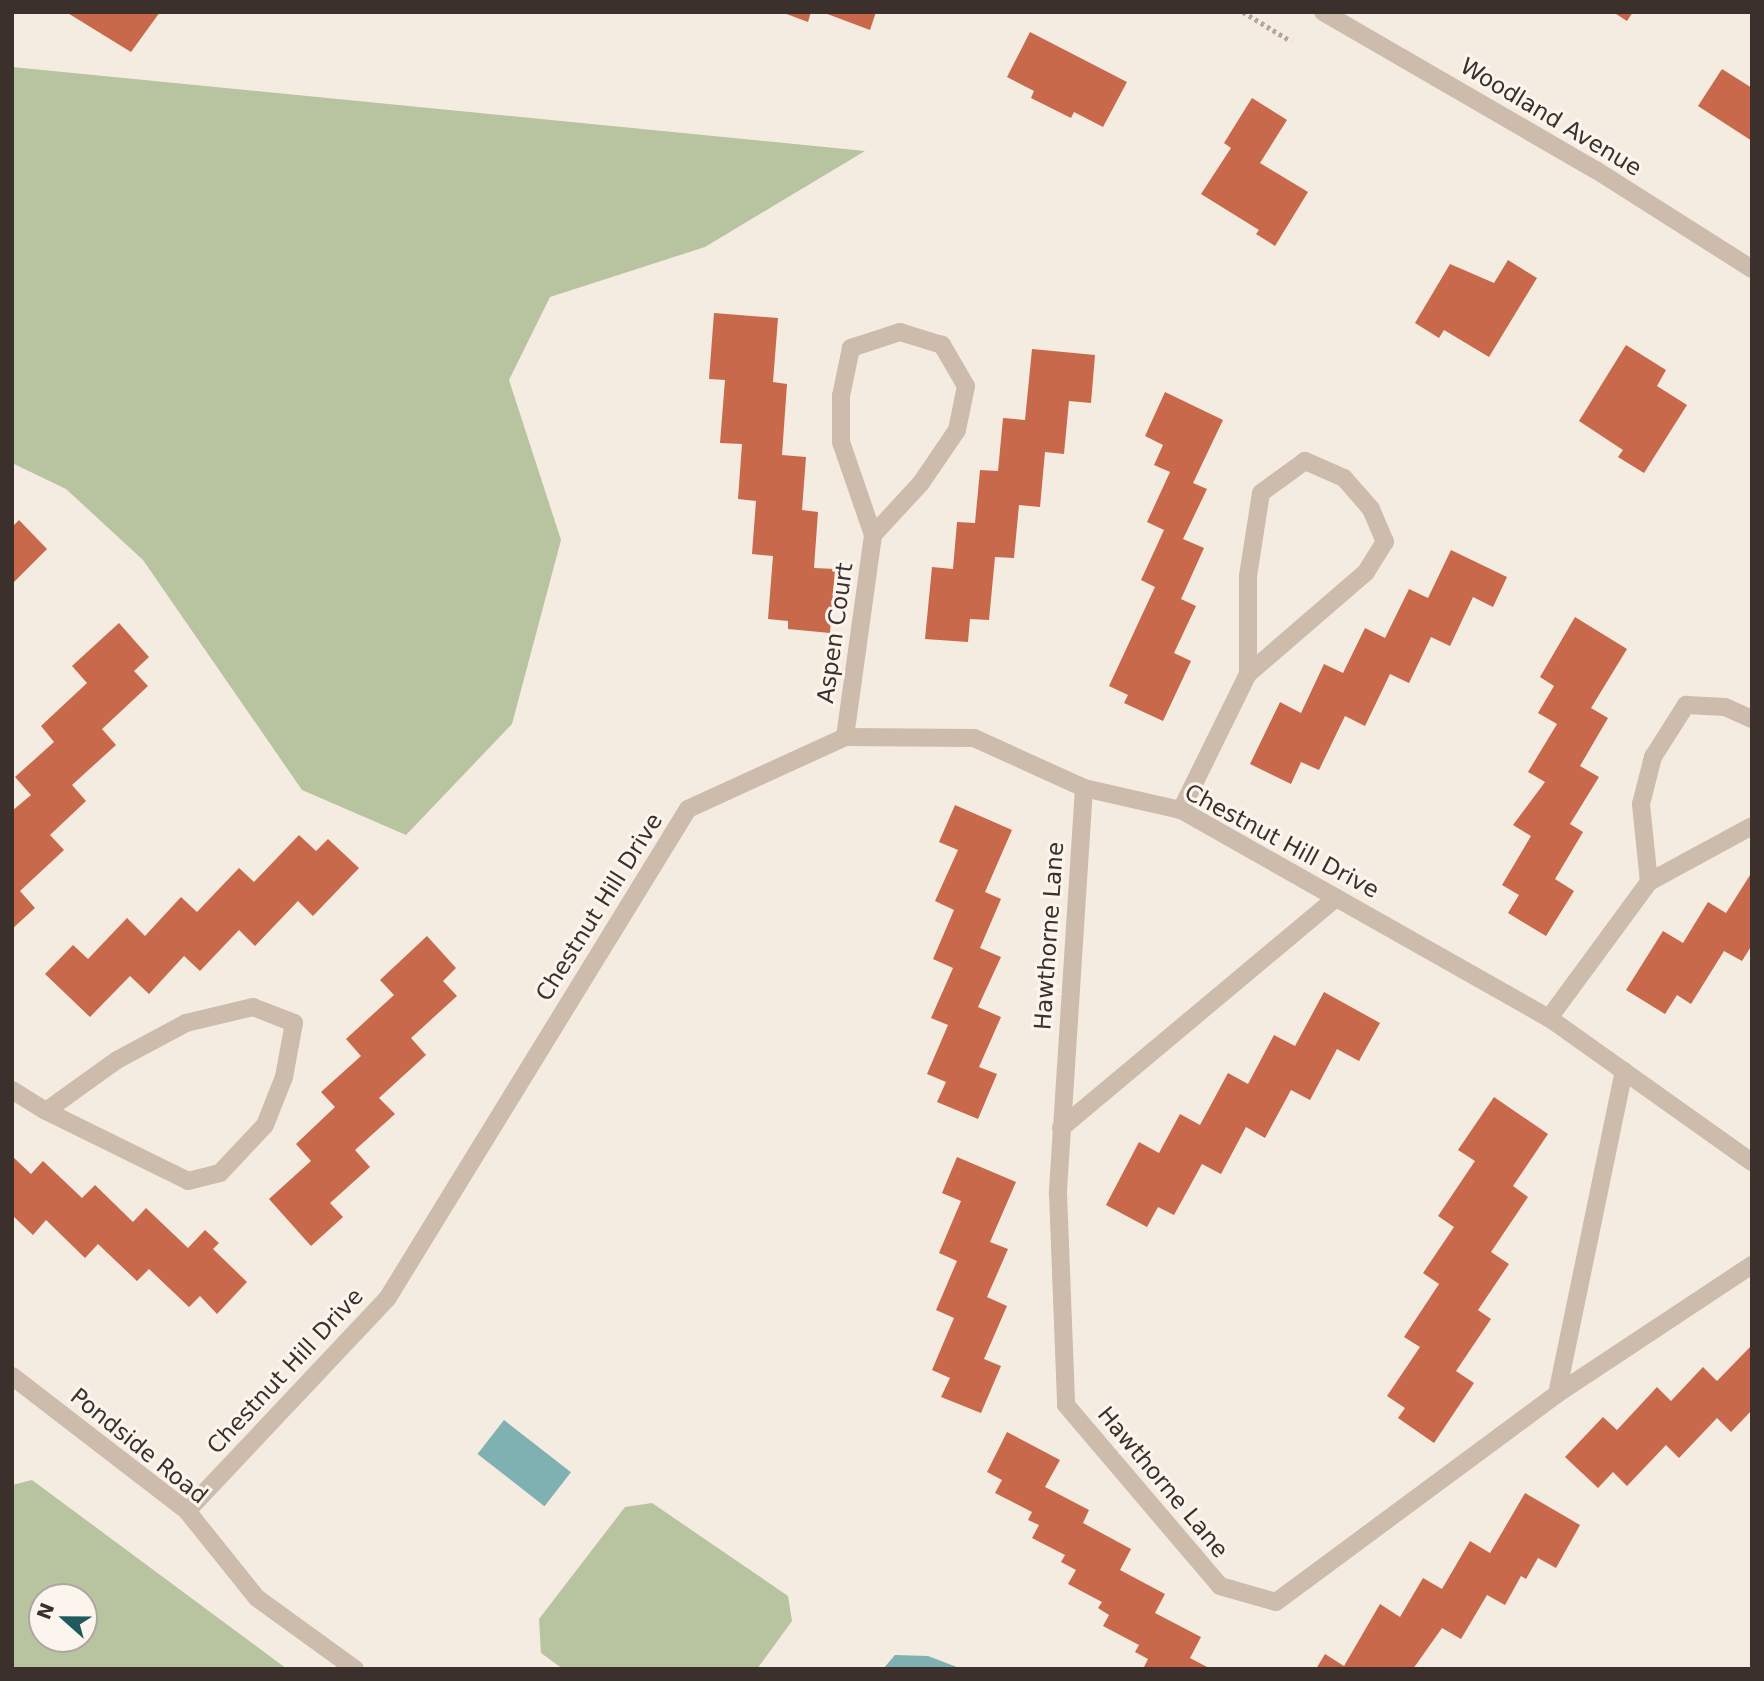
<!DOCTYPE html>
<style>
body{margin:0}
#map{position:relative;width:1764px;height:1681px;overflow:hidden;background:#f4ebe1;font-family:"DejaVu Sans",sans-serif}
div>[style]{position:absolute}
.green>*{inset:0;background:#b8c4a0}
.water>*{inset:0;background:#7fb0b2;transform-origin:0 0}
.building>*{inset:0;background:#c8694b}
.path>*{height:4.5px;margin-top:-2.25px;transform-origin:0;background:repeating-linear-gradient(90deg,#b9a596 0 3.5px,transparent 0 7px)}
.minor>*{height:18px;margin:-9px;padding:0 9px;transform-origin:9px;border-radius:9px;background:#cdbbac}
span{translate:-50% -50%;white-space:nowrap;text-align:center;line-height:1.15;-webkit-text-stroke:6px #fbf5ee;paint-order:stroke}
.street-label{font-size:23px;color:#3b302b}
.frame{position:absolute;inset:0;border:14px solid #3b302b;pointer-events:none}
.north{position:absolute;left:28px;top:1583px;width:70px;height:70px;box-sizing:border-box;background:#fbf5ee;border:2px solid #aea6a0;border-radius:50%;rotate:291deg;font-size:19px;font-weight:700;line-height:28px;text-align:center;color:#3b302b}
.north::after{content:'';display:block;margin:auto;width:24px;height:32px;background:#1f5a5e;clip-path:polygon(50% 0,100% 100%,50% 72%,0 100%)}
</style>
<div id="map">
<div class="green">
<div style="clip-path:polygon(12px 67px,865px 151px,705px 247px,550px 297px,509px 380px,561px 540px,512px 724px,406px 835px,302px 790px,143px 560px,66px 489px,12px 463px)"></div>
<div style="clip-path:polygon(evenodd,32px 1480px,287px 1669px,12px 1669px,12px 1485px,32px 1480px,42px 1597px,84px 1597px,84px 1639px,42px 1639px,42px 1597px)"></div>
<div style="clip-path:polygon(652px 1503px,788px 1596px,792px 1621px,757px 1669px,563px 1669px,541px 1653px,539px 1619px,625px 1507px)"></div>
</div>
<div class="water">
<div style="left:504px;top:1420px;width:85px;height:43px;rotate:38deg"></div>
<div style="clip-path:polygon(895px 1655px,928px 1656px,962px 1669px,883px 1669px)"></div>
</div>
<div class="building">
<div style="clip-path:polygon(66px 12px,160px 12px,131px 52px)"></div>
<div style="clip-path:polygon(781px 12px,811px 12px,808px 22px)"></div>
<div style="clip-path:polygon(822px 12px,876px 12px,870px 30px)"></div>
<div style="clip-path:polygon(1613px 12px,1633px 12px,1627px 21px)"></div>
<div style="clip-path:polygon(1030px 32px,1127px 82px,1103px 127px,1074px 112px,1071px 118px,1031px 98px,1034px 91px,1007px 77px)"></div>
<div style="clip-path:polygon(1722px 69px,1752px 88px,1752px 141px,1698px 106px)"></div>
<div style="clip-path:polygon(1252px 98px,1287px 120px,1260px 163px,1308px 192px,1275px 246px,1256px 234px,1259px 230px,1201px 194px,1231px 148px,1224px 143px)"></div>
<div style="clip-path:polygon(1508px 260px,1537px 278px,1489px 357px,1444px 330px,1439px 338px,1415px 323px,1450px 264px,1494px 283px)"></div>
<div style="clip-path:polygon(714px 313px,778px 318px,773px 382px,787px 384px,782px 455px,806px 457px,802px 510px,818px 512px,814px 568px,835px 569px,830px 633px,788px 629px,788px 621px,768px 619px,773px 556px,752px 554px,756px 501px,738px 499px,742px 444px,720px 443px,725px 380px,709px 379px)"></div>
<div style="clip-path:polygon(1626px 345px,1666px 370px,1657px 386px,1687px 405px,1644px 473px,1618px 457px,1623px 450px,1579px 421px)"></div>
<div style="clip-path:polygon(1032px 349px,1095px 355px,1091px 403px,1069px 401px,1064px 454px,1045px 452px,1040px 507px,1019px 505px,1014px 558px,995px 557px,989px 620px,970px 619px,968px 642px,925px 639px,932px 567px,953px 569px,957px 522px,975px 523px,980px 470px,998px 471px,1003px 418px,1025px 420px)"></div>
<div style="clip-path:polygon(1165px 392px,1223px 420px,1193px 483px,1207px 489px,1183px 539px,1204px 548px,1181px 599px,1196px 606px,1174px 653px,1191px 661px,1163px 721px,1124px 703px,1128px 695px,1109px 686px,1155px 587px,1141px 580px,1164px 530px,1147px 522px,1170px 472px,1154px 465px,1163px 445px,1145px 436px)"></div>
<div style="clip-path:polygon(19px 520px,47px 549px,12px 584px,12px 527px)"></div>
<div style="clip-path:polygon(1451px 550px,1507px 577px,1493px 607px,1473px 597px,1450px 646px,1431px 637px,1409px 683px,1390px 674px,1365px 726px,1345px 716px,1319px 770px,1301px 762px,1291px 784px,1250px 764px,1280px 702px,1301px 713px,1324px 664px,1343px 673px,1365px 628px,1385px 638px,1409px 589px,1428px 598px)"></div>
<div style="clip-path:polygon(1575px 617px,1627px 649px,1591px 708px,1608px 718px,1580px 766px,1599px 777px,1570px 824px,1583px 832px,1555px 879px,1574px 891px,1546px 936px,1508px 913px,1519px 895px,1502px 885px,1531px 836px,1513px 825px,1545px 782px,1528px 772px,1557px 724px,1538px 713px,1554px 686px,1540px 677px)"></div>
<div style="clip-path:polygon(119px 623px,149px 657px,134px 671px,148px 686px,102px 729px,116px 745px,72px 785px,86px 801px,50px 835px,64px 850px,20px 891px,35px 908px,12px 929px,12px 811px,31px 795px,15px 777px,54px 742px,41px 726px,87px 683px,72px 666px)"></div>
<div style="clip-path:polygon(955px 805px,1012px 830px,985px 892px,1001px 899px,980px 948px,1001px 957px,978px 1007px,1001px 1017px,979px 1067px,997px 1074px,978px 1119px,937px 1102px,946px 1082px,927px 1074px,948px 1025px,931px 1018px,953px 968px,933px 959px,954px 910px,935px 901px,958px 850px,939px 842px)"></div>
<div style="clip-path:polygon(299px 835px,316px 851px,328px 839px,359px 868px,313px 916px,298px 901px,255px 946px,239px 930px,200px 971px,184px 956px,149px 994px,130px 976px,90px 1017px,45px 974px,73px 945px,88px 959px,127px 918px,145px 936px,181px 897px,197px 912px,239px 868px,254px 882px)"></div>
<div style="clip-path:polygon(1752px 872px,1752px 945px,1742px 961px,1724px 951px,1691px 1004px,1677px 995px,1665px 1014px,1626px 990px,1663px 931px,1683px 943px,1708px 902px,1726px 913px)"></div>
<div style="clip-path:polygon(427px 936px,456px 968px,443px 981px,457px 996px,411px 1038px,426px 1055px,379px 1098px,395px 1114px,355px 1150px,370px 1167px,330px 1203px,343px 1217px,311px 1246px,269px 1199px,311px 1161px,296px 1144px,335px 1107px,321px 1092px,361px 1056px,346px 1039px,394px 995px,380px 980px)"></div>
<div style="clip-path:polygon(1324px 992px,1380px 1023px,1359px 1061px,1337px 1049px,1310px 1100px,1291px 1090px,1265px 1138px,1246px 1127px,1221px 1174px,1202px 1164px,1174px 1215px,1158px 1207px,1147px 1227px,1106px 1205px,1139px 1142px,1159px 1153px,1180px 1114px,1200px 1125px,1228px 1073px,1248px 1084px,1274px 1035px,1295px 1046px)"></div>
<div style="clip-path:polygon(1494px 1097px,1548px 1134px,1513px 1186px,1528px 1197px,1491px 1252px,1509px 1264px,1478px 1310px,1491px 1319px,1456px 1371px,1474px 1383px,1434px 1443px,1398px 1418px,1405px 1408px,1387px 1396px,1420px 1347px,1404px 1337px,1439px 1284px,1423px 1273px,1454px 1227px,1438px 1216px,1475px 1161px,1458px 1150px)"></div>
<div style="clip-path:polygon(12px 1156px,31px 1174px,43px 1161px,82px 1198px,95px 1185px,133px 1222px,146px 1208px,188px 1248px,205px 1230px,219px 1243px,213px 1249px,247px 1282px,217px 1314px,200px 1296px,189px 1307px,149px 1269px,137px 1281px,98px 1244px,85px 1258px,46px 1220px,33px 1235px,12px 1215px)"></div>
<div style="clip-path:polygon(957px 1157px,1016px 1182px,990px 1242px,1008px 1249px,987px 1297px,1007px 1306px,984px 1359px,1001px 1366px,981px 1413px,941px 1397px,950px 1378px,932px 1370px,954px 1318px,936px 1310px,957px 1261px,939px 1253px,961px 1201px,942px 1193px)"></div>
<div style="clip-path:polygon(1752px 1345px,1752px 1410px,1731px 1432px,1717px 1418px,1679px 1458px,1666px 1445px,1627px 1486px,1613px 1472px,1598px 1488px,1565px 1457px,1603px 1417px,1617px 1430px,1657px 1387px,1671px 1401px,1703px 1367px,1717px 1381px)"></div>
<div style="clip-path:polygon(1007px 1432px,1060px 1460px,1045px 1487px,1089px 1510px,1083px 1523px,1131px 1549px,1120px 1570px,1165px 1594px,1155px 1613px,1201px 1637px,1190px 1658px,1211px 1669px,1143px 1669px,1148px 1659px,1135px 1652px,1139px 1645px,1103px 1626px,1109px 1615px,1098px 1608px,1102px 1602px,1068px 1584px,1076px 1570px,1061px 1562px,1065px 1555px,1032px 1538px,1039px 1525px,1028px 1520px,1032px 1512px,995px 1493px,1002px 1480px,987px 1472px)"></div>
<div style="clip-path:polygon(1525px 1493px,1580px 1525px,1556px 1568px,1538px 1558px,1526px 1579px,1521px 1576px,1505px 1605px,1487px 1595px,1461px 1639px,1442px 1628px,1413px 1669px,1316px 1669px,1325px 1654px,1344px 1666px,1380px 1604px,1400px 1617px,1423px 1578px,1442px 1589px,1470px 1541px,1490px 1553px)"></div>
</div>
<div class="path">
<div style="left:1243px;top:12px;width:56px;rotate:31.1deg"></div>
</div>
<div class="minor">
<div style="left:1323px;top:12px;width:315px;rotate:30.1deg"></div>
<div style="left:1596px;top:170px;width:185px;rotate:32.4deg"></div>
<div style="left:845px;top:737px;width:204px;rotate:-82.1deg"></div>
<div style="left:873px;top:535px;width:71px;rotate:-47.3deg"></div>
<div style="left:921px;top:483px;width:64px;rotate:-55.8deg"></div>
<div style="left:957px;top:430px;width:45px;rotate:-78.4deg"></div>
<div style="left:966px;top:386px;width:48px;rotate:-120.3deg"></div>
<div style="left:942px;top:345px;width:44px;rotate:-162.8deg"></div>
<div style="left:900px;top:332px;width:52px;rotate:161.9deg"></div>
<div style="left:851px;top:348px;width:49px;rotate:101.8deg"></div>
<div style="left:841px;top:396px;width:46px;rotate:90deg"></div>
<div style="left:841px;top:442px;width:98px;rotate:71deg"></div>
<div style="left:1084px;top:788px;width:406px;rotate:93.7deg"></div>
<div style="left:1058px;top:1193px;width:212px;rotate:87.8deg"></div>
<div style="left:1066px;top:1405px;width:238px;rotate:49.6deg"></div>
<div style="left:1220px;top:1586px;width:58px;rotate:15.9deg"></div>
<div style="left:1276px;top:1602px;width:350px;rotate:-36.5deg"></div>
<div style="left:1557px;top:1394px;width:234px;rotate:-33.5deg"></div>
<div style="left:1181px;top:810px;width:152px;rotate:-63.8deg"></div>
<div style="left:1248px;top:674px;width:156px;rotate:-40.8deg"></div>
<div style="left:1366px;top:572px;width:36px;rotate:-58deg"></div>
<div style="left:1385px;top:542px;width:36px;rotate:-113deg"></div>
<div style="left:1371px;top:509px;width:41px;rotate:-131.1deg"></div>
<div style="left:1344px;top:478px;width:43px;rotate:-156.4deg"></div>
<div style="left:1305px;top:461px;width:54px;rotate:144deg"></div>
<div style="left:1261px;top:493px;width:84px;rotate:98.9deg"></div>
<div style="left:1248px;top:576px;width:98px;rotate:90deg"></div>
<div style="left:1649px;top:882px;width:78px;rotate:-95.9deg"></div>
<div style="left:1641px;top:804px;width:49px;rotate:-75.7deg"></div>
<div style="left:1653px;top:757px;width:62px;rotate:-57.6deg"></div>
<div style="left:1686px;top:705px;width:39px;rotate:3deg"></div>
<div style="left:1725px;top:707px;width:30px;rotate:24deg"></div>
<div style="left:1549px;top:1018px;width:169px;rotate:-53.7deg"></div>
<div style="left:1649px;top:882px;width:117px;rotate:-28.5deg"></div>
<div style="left:12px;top:1090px;width:40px;rotate:32deg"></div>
<div style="left:46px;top:1111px;width:158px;rotate:26.2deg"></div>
<div style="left:188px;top:1181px;width:33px;rotate:-14deg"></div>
<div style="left:220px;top:1173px;width:66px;rotate:-46.8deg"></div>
<div style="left:265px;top:1125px;width:52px;rotate:-68.4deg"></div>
<div style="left:284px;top:1077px;width:55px;rotate:-79.5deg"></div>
<div style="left:294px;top:1023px;width:44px;rotate:-158.7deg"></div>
<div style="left:253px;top:1007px;width:69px;rotate:166.6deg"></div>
<div style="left:186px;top:1023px;width:78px;rotate:151.8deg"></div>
<div style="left:117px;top:1060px;width:87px;rotate:144.3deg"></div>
<div style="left:1061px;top:1128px;width:359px;rotate:-39.9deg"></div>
<div style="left:12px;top:1376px;width:221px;rotate:37.6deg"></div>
<div style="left:187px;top:1511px;width:112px;rotate:51.2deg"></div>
<div style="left:257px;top:1598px;width:121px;rotate:35.9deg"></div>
<div style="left:1557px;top:1394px;width:330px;rotate:-78.3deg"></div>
<div style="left:187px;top:1511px;width:291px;rotate:-46.7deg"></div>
<div style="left:387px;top:1299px;width:575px;rotate:-58.44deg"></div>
<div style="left:688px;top:809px;width:173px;rotate:-24.6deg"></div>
<div style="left:845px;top:737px;width:129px;rotate:0.4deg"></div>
<div style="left:974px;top:738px;width:121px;rotate:24.4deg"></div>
<div style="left:1084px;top:788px;width:99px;rotate:12.8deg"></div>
<div style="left:1181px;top:810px;width:423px;rotate:29.5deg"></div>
<div style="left:1549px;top:1018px;width:249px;rotate:35.4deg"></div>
</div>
<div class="street-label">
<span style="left:1551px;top:117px;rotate:31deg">Woodland Avenue</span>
<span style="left:835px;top:633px;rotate:-82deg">Aspen Court</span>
<span style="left:1282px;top:841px;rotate:28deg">Chestnut Hill Drive</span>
<span style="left:599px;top:907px;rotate:-58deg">Chestnut Hill Drive</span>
<span style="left:1049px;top:936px;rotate:-86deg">Hawthorne Lane</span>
<span style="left:285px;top:1371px;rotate:-47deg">Chestnut Hill Drive</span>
<span style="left:139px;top:1446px;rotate:39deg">Pondside Road</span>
<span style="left:1163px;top:1482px;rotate:50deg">Hawthorne Lane</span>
</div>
<div class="frame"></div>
<div class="north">N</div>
</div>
